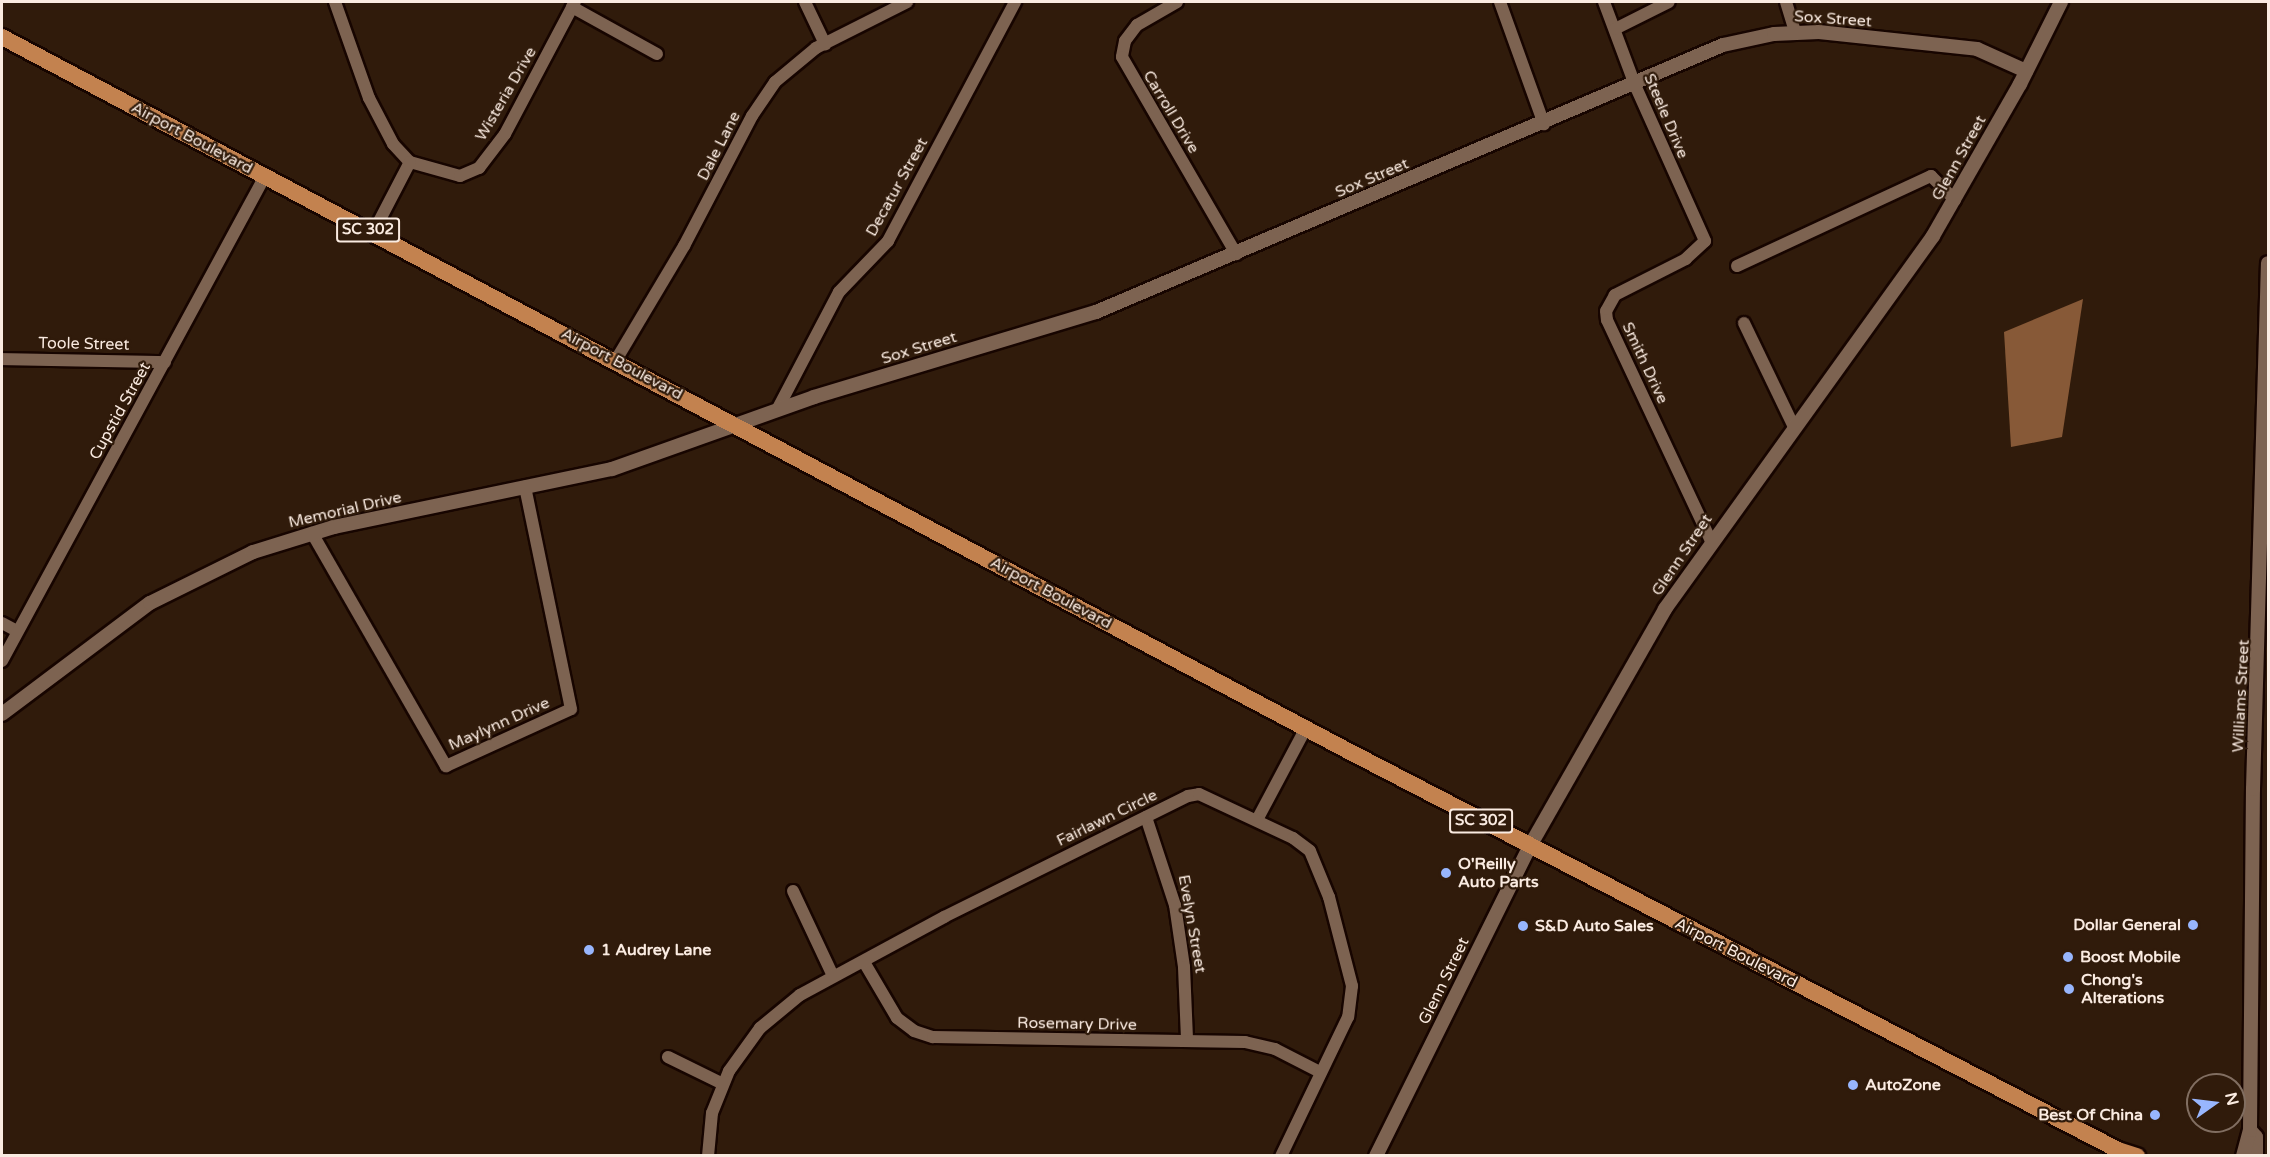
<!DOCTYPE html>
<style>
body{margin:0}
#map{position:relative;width:2270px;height:1157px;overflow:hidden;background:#301b0b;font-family:"Varela Round",sans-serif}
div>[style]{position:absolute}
.water>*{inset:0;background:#875937}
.roads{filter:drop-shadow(2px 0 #170500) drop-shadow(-2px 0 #170500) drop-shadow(0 2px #170500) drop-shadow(0 -2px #170500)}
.minor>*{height:12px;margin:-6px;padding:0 6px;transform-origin:6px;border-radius:6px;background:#7d6351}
.tertiary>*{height:14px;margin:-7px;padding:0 7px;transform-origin:7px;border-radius:7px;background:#7d6351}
.primary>*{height:16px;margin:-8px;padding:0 8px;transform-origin:8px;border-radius:8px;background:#c3824f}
.dots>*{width:16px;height:16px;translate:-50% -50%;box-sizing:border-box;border:3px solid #301b0b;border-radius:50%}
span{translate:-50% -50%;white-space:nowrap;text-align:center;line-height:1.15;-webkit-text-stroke:4.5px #301b0b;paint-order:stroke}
.shield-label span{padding:2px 4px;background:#301b0b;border:2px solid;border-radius:4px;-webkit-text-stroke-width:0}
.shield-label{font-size:15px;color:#faebe1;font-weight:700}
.street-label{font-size:16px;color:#faebe1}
.poi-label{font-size:16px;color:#faebe1;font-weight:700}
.left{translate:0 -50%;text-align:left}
.right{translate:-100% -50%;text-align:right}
.frame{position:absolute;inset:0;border:3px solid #faebe1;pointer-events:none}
.north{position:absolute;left:2186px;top:1073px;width:60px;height:60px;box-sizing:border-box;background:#301b0b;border:2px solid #816e61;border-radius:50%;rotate:76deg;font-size:16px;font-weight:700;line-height:24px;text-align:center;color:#faebe1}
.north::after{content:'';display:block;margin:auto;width:21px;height:27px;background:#98b6fd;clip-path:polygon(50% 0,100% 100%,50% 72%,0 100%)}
</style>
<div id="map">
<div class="water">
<div style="clip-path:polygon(2083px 299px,2062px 437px,2011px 447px,2004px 332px)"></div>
</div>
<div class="roads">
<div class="minor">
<div style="left:335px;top:2px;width:102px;rotate:70.5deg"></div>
<div style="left:369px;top:98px;width:52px;rotate:62.4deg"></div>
<div style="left:393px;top:144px;width:25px;rotate:47deg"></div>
<div style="left:410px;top:162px;width:52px;rotate:15.6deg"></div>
<div style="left:460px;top:176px;width:21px;rotate:-23deg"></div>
<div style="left:479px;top:168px;width:43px;rotate:-52.6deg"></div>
<div style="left:505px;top:134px;width:149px;rotate:-62.1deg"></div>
<div style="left:805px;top:2px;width:47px;rotate:64.5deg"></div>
<div style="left:1177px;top:2px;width:46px;rotate:150.1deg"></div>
<div style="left:1137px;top:25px;width:20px;rotate:127deg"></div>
<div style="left:1125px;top:41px;width:16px;rotate:101deg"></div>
<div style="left:1122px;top:57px;width:228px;rotate:59.9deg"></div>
<div style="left:1500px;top:2px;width:130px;rotate:70.2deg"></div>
<div style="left:1604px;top:2px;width:89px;rotate:69.5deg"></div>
<div style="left:1635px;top:85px;width:171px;rotate:65.8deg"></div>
<div style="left:1705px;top:241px;width:26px;rotate:137deg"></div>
<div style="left:1686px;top:259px;width:80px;rotate:153.1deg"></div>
<div style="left:1615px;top:295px;width:18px;rotate:119deg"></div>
<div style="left:1606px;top:311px;width:9px;rotate:84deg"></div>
<div style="left:1607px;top:320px;width:244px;rotate:64.8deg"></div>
<div style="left:1786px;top:2px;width:31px;rotate:73deg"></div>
<div style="left:572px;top:7px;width:97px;rotate:28.9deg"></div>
<div style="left:1615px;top:29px;width:60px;rotate:-26.6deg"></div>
<div style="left:373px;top:233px;width:80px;rotate:-62.5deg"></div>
<div style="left:1737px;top:266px;width:214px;rotate:-24.9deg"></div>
<div style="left:1931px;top:176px;width:34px;rotate:45deg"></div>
<div style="left:1744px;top:323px;width:115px;rotate:64.3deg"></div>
<div style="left:2px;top:359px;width:163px;rotate:1.1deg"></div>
<div style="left:616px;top:360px;width:133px;rotate:-59.2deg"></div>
<div style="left:684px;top:246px;width:147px;rotate:-62.4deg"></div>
<div style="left:752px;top:116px;width:41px;rotate:-55.9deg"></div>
<div style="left:775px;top:82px;width:53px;rotate:-39.7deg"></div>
<div style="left:816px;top:48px;width:102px;rotate:-26.8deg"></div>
<div style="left:777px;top:410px;width:133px;rotate:-62.3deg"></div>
<div style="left:839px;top:292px;width:71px;rotate:-46.1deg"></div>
<div style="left:888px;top:241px;width:271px;rotate:-62deg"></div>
<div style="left:312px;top:533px;width:269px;rotate:60.1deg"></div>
<div style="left:446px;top:766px;width:137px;rotate:-24.5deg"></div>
<div style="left:571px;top:709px;width:227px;rotate:-101.7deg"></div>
<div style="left:2px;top:623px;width:17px;rotate:28deg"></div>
<div style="left:2px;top:661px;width:552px;rotate:-61.53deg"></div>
<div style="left:1146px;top:817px;width:93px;rotate:71.8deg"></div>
<div style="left:1175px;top:905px;width:63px;rotate:81.7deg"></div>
<div style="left:1184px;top:967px;width:73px;rotate:87.6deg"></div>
<div style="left:1257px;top:820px;width:104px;rotate:-62deg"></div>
<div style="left:793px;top:891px;width:94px;rotate:64.8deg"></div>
<div style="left:864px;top:962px;width:65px;rotate:59.5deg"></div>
<div style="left:897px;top:1018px;width:21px;rotate:37deg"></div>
<div style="left:914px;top:1031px;width:20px;rotate:18deg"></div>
<div style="left:933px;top:1037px;width:312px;rotate:0.9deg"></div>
<div style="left:1245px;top:1042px;width:31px;rotate:13deg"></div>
<div style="left:1275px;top:1049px;width:51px;rotate:27.1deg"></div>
<div style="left:668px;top:1057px;width:61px;rotate:26.1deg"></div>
<div style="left:708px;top:1156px;width:43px;rotate:-84.7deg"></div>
<div style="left:712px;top:1113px;width:45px;rotate:-68deg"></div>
<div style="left:729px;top:1071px;width:53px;rotate:-54.2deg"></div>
<div style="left:760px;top:1028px;width:52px;rotate:-39.5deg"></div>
<div style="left:800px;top:995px;width:164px;rotate:-28.4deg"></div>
<div style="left:944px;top:917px;width:272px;rotate:-26.4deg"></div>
<div style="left:1188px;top:796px;width:11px;rotate:-10deg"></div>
<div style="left:1199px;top:794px;width:104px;rotate:25.1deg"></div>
<div style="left:1293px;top:838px;width:21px;rotate:37deg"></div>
<div style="left:1310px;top:851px;width:50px;rotate:67.6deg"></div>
<div style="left:1329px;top:897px;width:92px;rotate:75.5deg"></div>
<div style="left:1352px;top:986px;width:31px;rotate:97deg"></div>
<div style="left:1348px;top:1017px;width:154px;rotate:115.7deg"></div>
</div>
<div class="tertiary">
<div style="left:2px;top:714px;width:185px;rotate:-36.9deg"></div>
<div style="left:150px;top:603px;width:115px;rotate:-26.3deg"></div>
<div style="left:253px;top:552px;width:85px;rotate:-17.2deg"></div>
<div style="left:334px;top:527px;width:284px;rotate:-11.8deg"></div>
<div style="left:612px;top:469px;width:214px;rotate:-19.6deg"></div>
<div style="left:814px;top:397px;width:295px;rotate:-16.8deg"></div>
<div style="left:1096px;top:312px;width:681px;rotate:-23.07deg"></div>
<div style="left:1723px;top:45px;width:52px;rotate:-12.2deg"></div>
<div style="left:1774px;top:34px;width:45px;rotate:-2.5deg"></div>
<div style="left:1819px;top:32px;width:159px;rotate:6.1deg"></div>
<div style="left:1977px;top:49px;width:54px;rotate:24.2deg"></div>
<div style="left:2250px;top:1130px;width:9px;rotate:49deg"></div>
<div style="left:2256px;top:1137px;width:19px;rotate:90deg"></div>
<div style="left:1376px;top:1156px;width:346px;rotate:-63.6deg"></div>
<div style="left:1530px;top:846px;width:273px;rotate:-60.3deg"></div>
<div style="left:1665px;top:609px;width:459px;rotate:-54.3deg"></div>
<div style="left:1933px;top:236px;width:175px;rotate:-60.2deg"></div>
<div style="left:2020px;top:84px;width:92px;rotate:-63.4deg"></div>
<div style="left:2243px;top:1156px;width:27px;rotate:-75deg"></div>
<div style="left:2250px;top:1130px;width:341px;rotate:-89.5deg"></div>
<div style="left:2253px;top:789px;width:526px;rotate:-88.37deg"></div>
</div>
<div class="primary">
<div style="left:2px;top:37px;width:1533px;rotate:27.94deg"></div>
<div style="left:1356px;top:755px;width:858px;rotate:27.4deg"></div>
<div style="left:2118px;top:1150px;width:20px;rotate:18deg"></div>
</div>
</div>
<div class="dots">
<div style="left:1446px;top:873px;background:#98b6fd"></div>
<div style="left:2193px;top:925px;background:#98b6fd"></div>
<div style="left:1523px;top:926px;background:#98b6fd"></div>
<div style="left:589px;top:950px;background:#98b6fd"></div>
<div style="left:2068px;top:957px;background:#98b6fd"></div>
<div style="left:2069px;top:989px;background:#98b6fd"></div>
<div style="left:1853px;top:1085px;background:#98b6fd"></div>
<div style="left:2155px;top:1115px;background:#98b6fd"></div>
</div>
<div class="shield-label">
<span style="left:368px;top:230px">SC 302</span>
<span style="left:1481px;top:821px">SC 302</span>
</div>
<div class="street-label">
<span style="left:1833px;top:19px;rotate:4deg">Sox Street</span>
<span style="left:506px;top:94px;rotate:-60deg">Wisteria Drive</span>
<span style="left:1171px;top:112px;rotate:59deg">Carroll Drive</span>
<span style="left:1666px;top:116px;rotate:67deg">Steele Drive</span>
<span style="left:192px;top:138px;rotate:28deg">Airport Boulevard</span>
<span style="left:719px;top:146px;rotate:-63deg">Dale Lane</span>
<span style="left:1959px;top:158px;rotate:-61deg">Glenn Street</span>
<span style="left:1372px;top:178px;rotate:-23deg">Sox Street</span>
<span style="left:897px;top:187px;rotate:-61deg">Decatur Street</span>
<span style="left:84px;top:344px;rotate:1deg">Toole Street</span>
<span style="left:919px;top:348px;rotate:-17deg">Sox Street</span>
<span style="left:1645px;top:363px;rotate:65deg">Smith Drive</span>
<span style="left:622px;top:364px;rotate:28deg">Airport Boulevard</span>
<span style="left:120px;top:411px;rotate:-61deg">Cupstid Street</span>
<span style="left:345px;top:510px;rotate:-13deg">Memorial Drive</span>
<span style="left:1682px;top:555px;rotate:-56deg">Glenn Street</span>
<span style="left:1051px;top:593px;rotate:28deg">Airport Boulevard</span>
<span style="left:2241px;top:696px;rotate:-87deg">Williams Street</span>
<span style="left:499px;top:724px;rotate:-24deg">Maylynn Drive</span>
<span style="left:1107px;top:818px;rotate:-26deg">Fairlawn Circle</span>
<span style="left:1192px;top:924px;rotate:80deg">Evelyn Street</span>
<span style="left:1736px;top:953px;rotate:27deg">Airport Boulevard</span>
<span style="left:1444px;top:981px;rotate:-64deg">Glenn Street</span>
<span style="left:1077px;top:1024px;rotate:1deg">Rosemary Drive</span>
</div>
<div class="poi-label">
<span class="left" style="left:1458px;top:873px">O'Reilly<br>Auto Parts</span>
<span class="right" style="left:2181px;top:925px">Dollar General</span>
<span class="left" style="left:1535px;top:926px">S&amp;D Auto Sales</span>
<span class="left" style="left:601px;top:950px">1 Audrey Lane</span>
<span class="left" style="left:2080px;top:957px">Boost Mobile</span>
<span class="left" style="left:2081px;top:989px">Chong's<br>Alterations</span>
<span class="left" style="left:1865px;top:1085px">AutoZone</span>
<span class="right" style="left:2143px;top:1115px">Best Of China</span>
</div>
<div class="frame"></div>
<div class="north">N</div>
</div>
